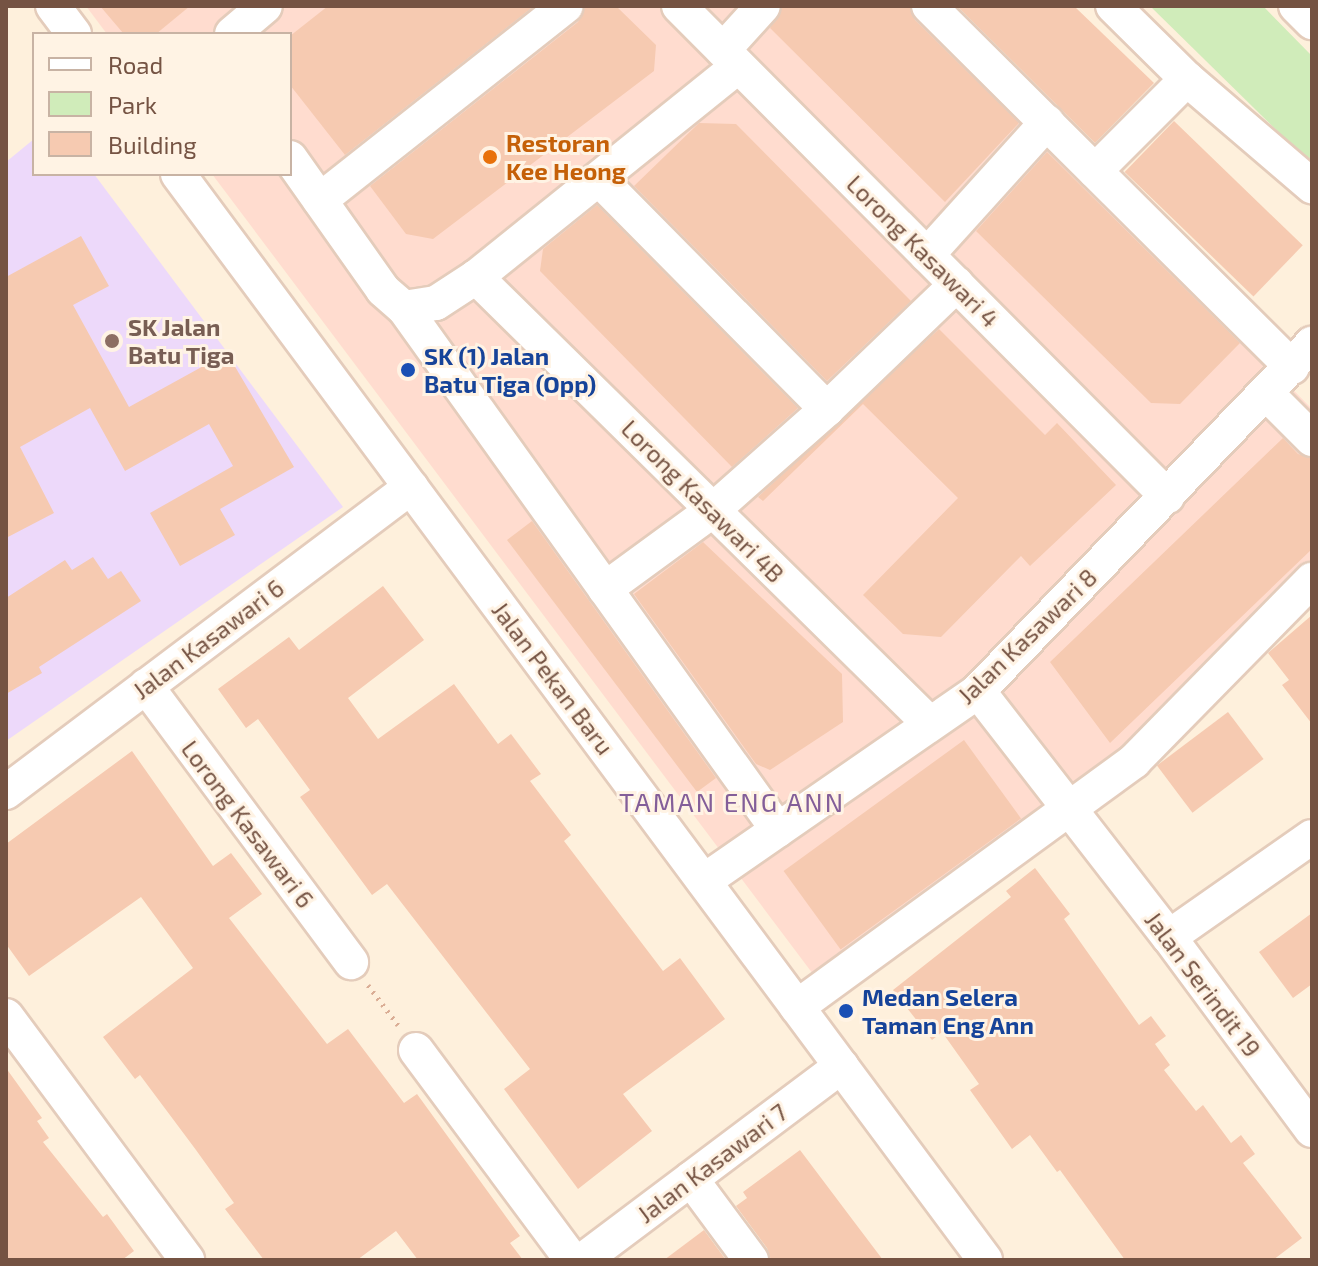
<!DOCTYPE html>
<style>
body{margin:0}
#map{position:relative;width:1318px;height:1266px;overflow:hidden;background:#fef0dc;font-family:"Exo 2",sans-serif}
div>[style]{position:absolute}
.commercial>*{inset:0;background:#ffdccf}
.education>*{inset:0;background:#edd9fa}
.green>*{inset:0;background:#d0ecba}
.building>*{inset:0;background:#f6cab1;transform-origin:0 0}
.path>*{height:5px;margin-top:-2.5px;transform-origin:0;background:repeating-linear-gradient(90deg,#daad95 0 2px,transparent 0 8px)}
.roads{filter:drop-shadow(2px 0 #e4ccbb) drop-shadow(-2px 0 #e4ccbb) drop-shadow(0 2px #e4ccbb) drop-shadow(0 -2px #e4ccbb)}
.minor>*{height:34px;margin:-17px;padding:0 17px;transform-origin:17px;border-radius:17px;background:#fff}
.dots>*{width:22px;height:22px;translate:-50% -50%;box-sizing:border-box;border:4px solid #fff3e4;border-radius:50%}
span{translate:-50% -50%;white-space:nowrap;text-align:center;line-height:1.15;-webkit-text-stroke:6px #fff3e4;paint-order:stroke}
.food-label{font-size:24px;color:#c56008;font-weight:700}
.left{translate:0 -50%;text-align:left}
.street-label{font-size:24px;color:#755343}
.education-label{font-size:24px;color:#785e54;font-weight:700}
.transit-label{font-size:24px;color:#164399;font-weight:700}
.neighbourhood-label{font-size:26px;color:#835e99;letter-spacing:2px}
.frame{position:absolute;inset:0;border:8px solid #755343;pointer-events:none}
.legend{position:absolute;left:32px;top:32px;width:260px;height:144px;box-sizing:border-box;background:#fff3e4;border:2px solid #c8b3a4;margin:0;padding:10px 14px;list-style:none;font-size:24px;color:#755343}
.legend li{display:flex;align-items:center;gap:16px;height:40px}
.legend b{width:40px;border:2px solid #c8b3a4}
</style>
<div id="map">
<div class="commercial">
<div style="clip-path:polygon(86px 6px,914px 6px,1312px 409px,1312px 588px,1137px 775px,828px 994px,212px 174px,290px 174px,290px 34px,107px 34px)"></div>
</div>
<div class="education">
<div style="clip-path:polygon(34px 139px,34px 174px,94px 174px,343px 507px,6px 741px,6px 162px)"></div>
</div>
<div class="green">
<div style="clip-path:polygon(1150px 6px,1263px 6px,1312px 56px,1312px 165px)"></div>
</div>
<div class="building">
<div style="clip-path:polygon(100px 6px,190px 6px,156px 34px,123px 33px)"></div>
<div style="clip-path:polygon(328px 6px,534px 6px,345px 155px,290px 85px,290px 36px)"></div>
<div style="clip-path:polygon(586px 6px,616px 6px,656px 45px,654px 71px,433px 239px,406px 234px,370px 186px,578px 22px)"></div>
<div style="clip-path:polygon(782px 6px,910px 6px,915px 20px,1019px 123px,945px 202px,770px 28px)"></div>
<div style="clip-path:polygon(957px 6px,1074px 6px,1154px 83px,1095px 143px)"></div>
<div style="left:1174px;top:121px;width:179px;height:71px;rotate:44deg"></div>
<div style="clip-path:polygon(699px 123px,736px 124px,911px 301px,827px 381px,634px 186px)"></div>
<div style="clip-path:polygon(1047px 152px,1240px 343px,1180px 404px,1151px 403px,976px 231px)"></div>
<div style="clip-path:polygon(597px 205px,798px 408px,732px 467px,540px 271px,543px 249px)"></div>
<div style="clip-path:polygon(81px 236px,109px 286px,73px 305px,129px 407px,227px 353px,294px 467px,220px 509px,235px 535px,180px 566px,150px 513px,233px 466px,209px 424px,125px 471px,90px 408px,20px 447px,54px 513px,6px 538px,6px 277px)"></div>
<div style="clip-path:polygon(939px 329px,1045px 435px,1057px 423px,1116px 485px,1030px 566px,1021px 556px,941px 637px,903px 634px,863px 595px,958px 498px,863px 404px,763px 501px,758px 497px)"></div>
<div style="clip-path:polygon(1283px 438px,1298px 454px,1312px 458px,1312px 549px,1110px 743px,1050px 662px)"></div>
<div style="clip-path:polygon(532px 521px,716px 778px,697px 792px,507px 540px)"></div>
<div style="clip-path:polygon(703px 542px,842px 674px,843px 722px,770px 770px,756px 764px,634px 594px)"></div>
<div style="clip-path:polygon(93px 557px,108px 579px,121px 571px,141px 601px,39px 667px,42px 673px,6px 694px,6px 598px,65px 560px,72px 570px)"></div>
<div style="clip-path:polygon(383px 586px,424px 640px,348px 698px,378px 739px,454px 684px,498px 744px,511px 734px,541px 774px,530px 781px,571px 835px,564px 841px,663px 971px,680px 958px,725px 1019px,623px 1094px,652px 1131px,578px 1189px,504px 1089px,530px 1069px,387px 884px,372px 895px,300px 797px,310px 790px,258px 719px,246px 728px,218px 689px,289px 637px,299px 650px)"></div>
<div style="clip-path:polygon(1312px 615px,1312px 724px,1282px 685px,1289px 680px,1268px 653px)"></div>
<div style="left:1228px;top:712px;width:59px;height:89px;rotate:53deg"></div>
<div style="left:964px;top:740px;width:97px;height:223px;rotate:54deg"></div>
<div style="clip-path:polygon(132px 751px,213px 866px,231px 853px,262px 894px,229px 918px,327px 1044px,348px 1029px,404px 1103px,417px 1094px,520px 1236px,510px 1243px,523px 1260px,418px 1260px,396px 1231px,357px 1260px,264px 1260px,225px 1209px,234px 1203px,196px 1150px,140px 1075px,135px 1079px,103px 1037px,193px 968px,141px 897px,29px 976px,6px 944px,6px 844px)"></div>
<div style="clip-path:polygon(1035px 868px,1070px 914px,1064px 919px,1139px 1025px,1151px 1016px,1166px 1036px,1155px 1044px,1170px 1065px,1164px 1070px,1196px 1111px,1203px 1105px,1231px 1143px,1241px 1135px,1255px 1154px,1243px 1163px,1302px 1238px,1273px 1260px,1125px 1260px,1060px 1170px,1057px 1172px,1030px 1135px,1012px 1149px,970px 1090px,979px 1084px,942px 1032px,932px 1040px,893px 990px,1011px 897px,1006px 891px)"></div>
<div style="clip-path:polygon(1312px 913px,1312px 984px,1293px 998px,1259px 952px)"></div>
<div style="clip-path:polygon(6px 1068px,42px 1118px,37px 1121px,49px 1138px,43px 1142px,103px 1217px,107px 1214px,134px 1251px,122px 1260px,6px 1260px)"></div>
<div style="clip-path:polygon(800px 1150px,855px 1223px,883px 1260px,771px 1260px,767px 1248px,736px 1206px,747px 1198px,743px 1192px)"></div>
<div style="clip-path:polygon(704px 1230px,726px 1260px,664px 1260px)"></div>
</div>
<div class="path">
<div style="left:368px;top:985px;width:50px;rotate:53.1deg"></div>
</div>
<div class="roads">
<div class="minor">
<div style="left:53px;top:6px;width:35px;rotate:53deg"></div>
<div style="left:679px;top:6px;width:692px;rotate:45.12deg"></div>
<div style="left:929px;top:6px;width:512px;rotate:44.84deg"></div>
<div style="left:1113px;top:6px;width:104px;rotate:44.6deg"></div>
<div style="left:1187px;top:79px;width:165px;rotate:40.6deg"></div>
<div style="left:1296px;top:6px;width:23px;rotate:45deg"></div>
<div style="left:232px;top:34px;width:43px;rotate:-40.3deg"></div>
<div style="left:723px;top:50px;width:59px;rotate:-47.7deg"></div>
<div style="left:290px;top:158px;width:161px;rotate:54.8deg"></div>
<div style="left:383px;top:290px;width:28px;rotate:41deg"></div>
<div style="left:404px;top:308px;width:642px;rotate:54.38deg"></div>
<div style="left:1095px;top:171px;width:130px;rotate:-45deg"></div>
<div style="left:178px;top:174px;width:1353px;rotate:53.38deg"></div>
<div style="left:599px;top:179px;width:324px;rotate:45.3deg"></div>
<div style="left:320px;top:200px;width:313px;rotate:-38.3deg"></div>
<div style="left:927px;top:255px;width:179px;rotate:-47.9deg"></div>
<div style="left:476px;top:277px;width:637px;rotate:44.55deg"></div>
<div style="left:404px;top:308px;width:32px;rotate:-9deg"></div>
<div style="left:436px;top:303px;width:48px;rotate:-33deg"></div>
<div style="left:476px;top:277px;width:336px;rotate:-38.8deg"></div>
<div style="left:1266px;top:393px;width:65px;rotate:45deg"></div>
<div style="left:605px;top:589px;width:134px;rotate:-36.2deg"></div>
<div style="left:713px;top:510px;width:152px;rotate:-41.5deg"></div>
<div style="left:827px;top:409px;width:180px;rotate:-43.9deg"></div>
<div style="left:146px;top:686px;width:344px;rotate:53.4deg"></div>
<div style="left:978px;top:691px;width:311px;rotate:52.2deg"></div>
<div style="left:1169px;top:937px;width:240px;rotate:53.5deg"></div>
<div style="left:6px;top:792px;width:507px;rotate:-36.98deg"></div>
<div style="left:704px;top:881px;width:333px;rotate:-34.7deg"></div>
<div style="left:978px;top:691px;width:482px;rotate:-46.1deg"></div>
<div style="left:1169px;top:937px;width:174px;rotate:-35deg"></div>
<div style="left:797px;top:1007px;width:417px;rotate:-36.1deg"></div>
<div style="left:1134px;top:761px;width:254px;rotate:-45.5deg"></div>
<div style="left:6px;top:1016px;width:304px;rotate:53.4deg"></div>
<div style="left:416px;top:1050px;width:262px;rotate:53.4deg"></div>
<div style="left:691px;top:1179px;width:101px;rotate:53.5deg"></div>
<div style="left:583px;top:1260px;width:323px;rotate:-36.9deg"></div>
</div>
</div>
<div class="dots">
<div style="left:490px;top:157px;background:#e8710a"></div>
<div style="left:112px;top:341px;background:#8d6e63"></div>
<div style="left:408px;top:370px;background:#1a4fb4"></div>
<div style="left:846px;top:1011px;background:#1a4fb4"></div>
</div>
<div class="food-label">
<span class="left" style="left:506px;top:157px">Restoran<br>Kee Heong</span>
</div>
<div class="street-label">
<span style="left:923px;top:251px;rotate:45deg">Lorong Kasawari 4</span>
<span style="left:703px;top:501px;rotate:45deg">Lorong Kasawari 4B</span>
<span style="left:1027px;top:636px;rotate:-44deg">Jalan Kasawari 8</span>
<span style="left:208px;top:639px;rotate:-37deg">Jalan Kasawari 6</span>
<span style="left:553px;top:678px;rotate:53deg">Jalan Pekan Baru</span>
<span style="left:248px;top:824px;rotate:53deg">Lorong Kasawari 6</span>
<span style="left:1203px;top:984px;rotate:53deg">Jalan Serindit 19</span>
<span style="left:712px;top:1163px;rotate:-37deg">Jalan Kasawari 7</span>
</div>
<div class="education-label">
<span class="left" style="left:128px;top:341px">SK Jalan<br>Batu Tiga</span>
</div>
<div class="transit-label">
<span class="left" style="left:424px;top:370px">SK (1) Jalan<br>Batu Tiga (Opp)</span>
<span class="left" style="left:862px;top:1011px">Medan Selera<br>Taman Eng Ann</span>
</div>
<div class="neighbourhood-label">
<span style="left:732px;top:802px">TAMAN ENG ANN</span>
</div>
<div class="frame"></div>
<ul class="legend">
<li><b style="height:10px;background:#fff"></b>Road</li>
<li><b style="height:22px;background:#d0ecba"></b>Park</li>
<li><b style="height:22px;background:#f6cab1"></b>Building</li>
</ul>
</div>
